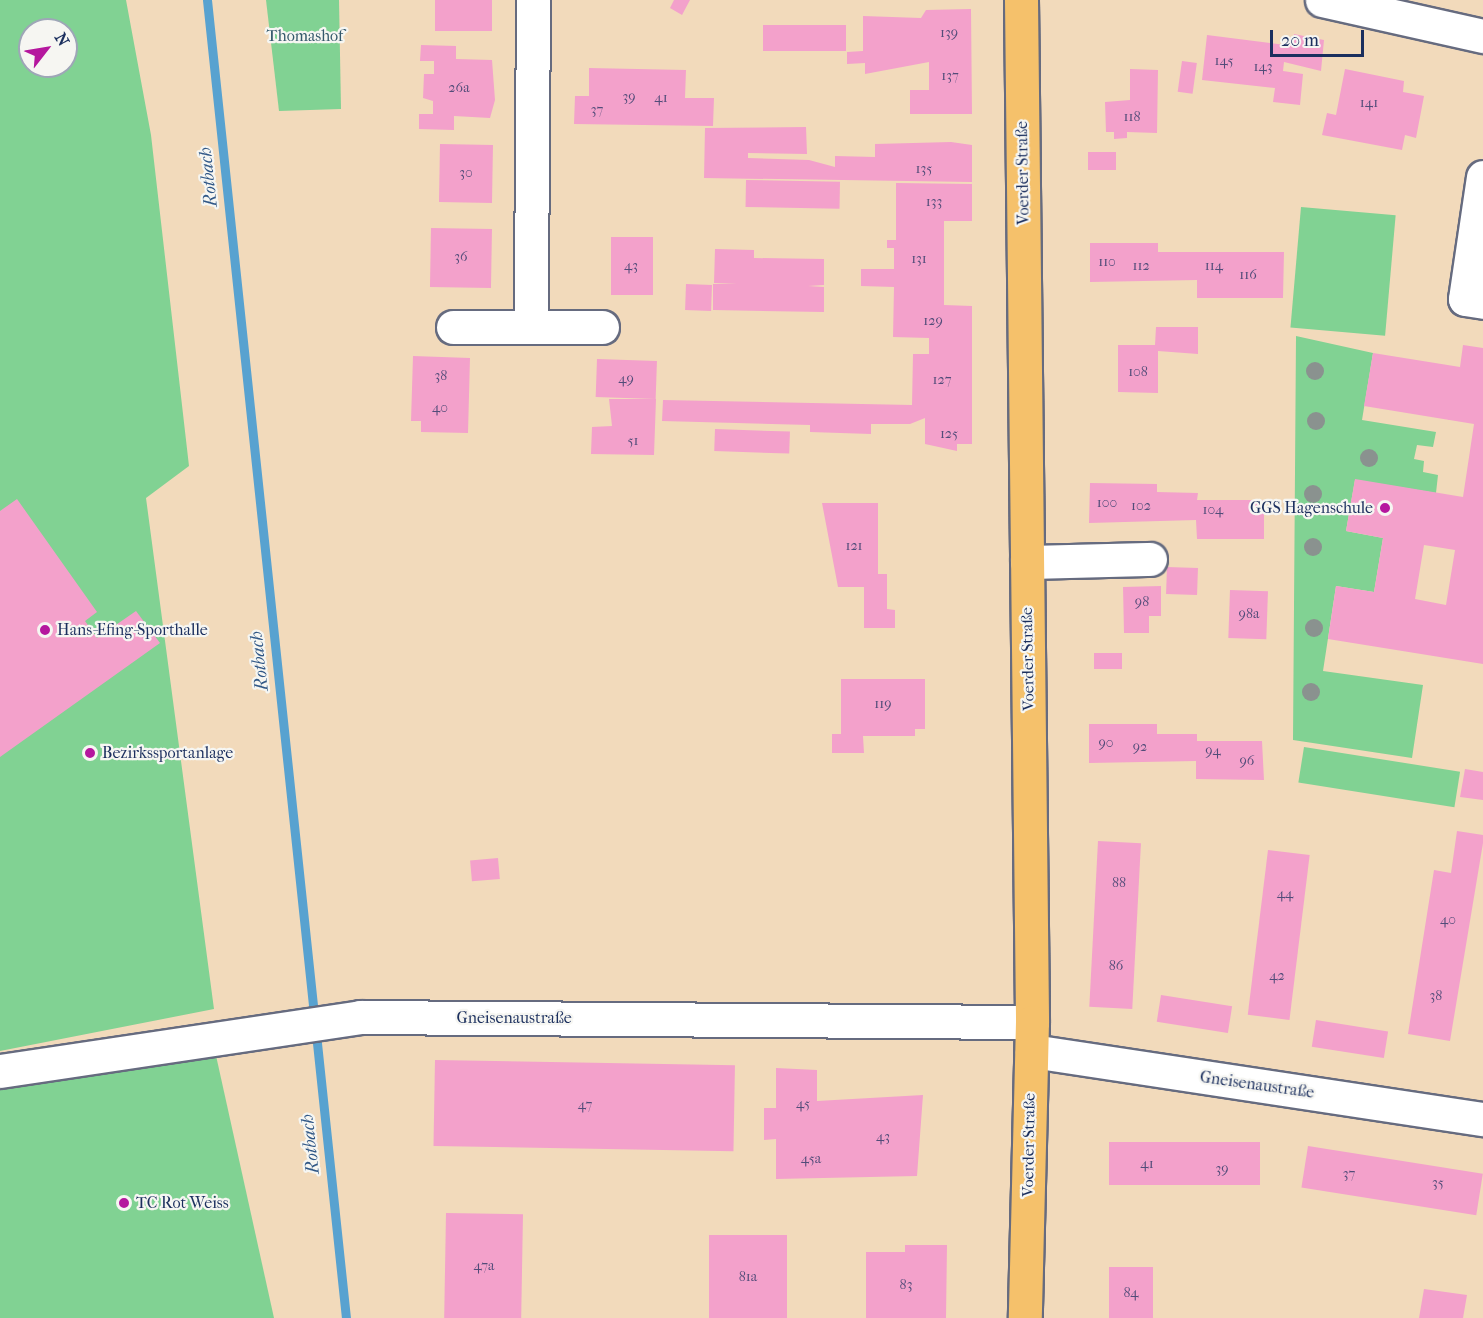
<!DOCTYPE html>
<meta charset="utf-8">
<style>
body{margin:0}
#map{position:relative;width:1483px;height:1318px;overflow:hidden;background:#f2dabb;font-family:"IM FELL French Canon",serif}
div>[style]{position:absolute}
.green>*{inset:0;background:#81d293;transform-origin:0 0}
.stream>*{height:9px;margin:-4.5px;padding:0 4.5px;transform-origin:4.5px;border-radius:4.5px;background:#58a2d0}
.building>*{inset:0;background:#f3a1cb;transform-origin:0 0}
.roads{filter:drop-shadow(2px 0 #666b7f) drop-shadow(-2px 0 #666b7f) drop-shadow(0 2px #666b7f) drop-shadow(0 -2px #666b7f)}
.minor>*{height:33px;margin:-16.5px;padding:0 16.5px;transform-origin:16.5px;border-radius:16.5px;background:#fff}
.major>*{height:33px;margin:-16.5px;padding:0 16.5px;transform-origin:16.5px;border-radius:16.5px;background:#f5c16b}
.trees>*{width:18px;height:18px;margin:-9px;border-radius:50%;background:#8a928f}
.dots>*{width:16px;height:16px;translate:-50% -50%;box-sizing:border-box;border:3px solid #f6f6f2;border-radius:50%}
span{translate:-50% -50%;white-space:nowrap;text-align:center;line-height:1.15;-webkit-text-stroke:4.5px #f6f6f2;paint-order:stroke}
.number-label{font-size:14px;color:#514c79}
.number-label span{-webkit-text-stroke-width:0}
.park-label{font-size:16px;color:#34586b}
.street-label{font-size:16px;color:#1b2f5e}
.poi-label{font-size:16px;color:#1b2f5e}
.right{translate:-100% -50%;text-align:right}
.left{translate:0 -50%;text-align:left}
.water-label{font-size:18px;color:#305786;font-style:italic}
.north{position:absolute;left:18px;top:18px;width:60px;height:60px;box-sizing:border-box;background:#f6f6f2;border:2px solid #9ea6b7;border-radius:50%;rotate:59deg;font-size:16px;font-weight:700;line-height:24px;text-align:center;color:#1b2f5e}
.north::after{content:'';display:block;margin:auto;width:21px;height:27px;background:#b5179e;clip-path:polygon(50% 0,100% 100%,50% 72%,0 100%)}
.scale{position:absolute;left:1270px;top:30px;width:94px;height:27px;box-sizing:border-box;border:3px solid #1b2f5e;border-top:0;padding-left:8px;font-size:18px;line-height:21px;white-space:nowrap;color:#1b2f5e;-webkit-text-stroke:4px #f6f6f2;paint-order:stroke}
</style>
<div id="map">
<div class="green">
<div style="clip-path:polygon(evenodd,0 0,126px 0,151px 135px,189px 466px,146px 498px,214px 1009px,0 1051px,0 0,30px 30px,66px 30px,66px 66px,30px 66px,30px 30px)"></div>
<div style="clip-path:polygon(266px 0,339px 0,341px 109px,279px 111px)"></div>
<div style="left:1301px;top:207px;width:95px;height:121px;rotate:5deg"></div>
<div style="clip-path:polygon(1296px 336px,1373px 353px,1362px 420px,1436px 432px,1433px 447px,1417px 445px,1414px 459px,1424px 461px,1423px 472px,1438px 475px,1436px 493px,1355px 480px,1346px 531px,1383px 538px,1374px 592px,1336px 586px,1323px 671px,1423px 685px,1412px 758px,1293px 740px)"></div>
<div style="left:1304px;top:747px;width:158px;height:36px;rotate:9deg"></div>
<div style="clip-path:polygon(215px 1051px,274px 1318px,0 1318px,0 1088px)"></div>
</div>
<div class="stream">
<div style="left:207px;top:0;width:1325px;rotate:83.98deg"></div>
</div>
<div class="building">
<div style="left:435px;top:0;width:57px;height:31px"></div>
<div style="clip-path:polygon(674px 0,690px 0,682px 15px,670px 8px)"></div>
<div style="clip-path:polygon(971px 9px,972px 114px,910px 114px,910px 90px,929px 90px,929px 62px,865px 74px,865px 63px,847px 64px,847px 52px,863px 51px,863px 16px,921px 18px,926px 10px)"></div>
<div style="left:846px;top:25px;width:26px;height:83px;rotate:90deg"></div>
<div style="clip-path:polygon(1294px 34px,1324px 40px,1321px 71px,1284px 62px,1283px 71px,1303px 74px,1300px 105px,1273px 102px,1275px 88px,1202px 80px,1207px 35px,1293px 46px)"></div>
<div style="clip-path:polygon(421px 45px,456px 46px,456px 59px,492px 60px,495px 100px,490px 118px,454px 116px,454px 130px,419px 129px,419px 114px,433px 114px,433px 101px,423px 98px,424px 74px,434px 74px,434px 61px,420px 61px)"></div>
<div style="left:1182px;top:61px;width:15px;height:31px;rotate:8deg"></div>
<div style="clip-path:polygon(589px 68px,686px 70px,685px 98px,714px 98px,713px 126px,574px 124px,575px 96px,589px 96px)"></div>
<div style="clip-path:polygon(1130px 69px,1158px 70px,1157px 133px,1127px 132px,1127px 138px,1114px 139px,1114px 132px,1106px 132px,1105px 102px,1130px 100px)"></div>
<div style="clip-path:polygon(1345px 69px,1404px 81px,1403px 92px,1424px 96px,1416px 138px,1405px 135px,1402px 150px,1322px 135px,1327px 113px,1336px 115px)"></div>
<div style="clip-path:polygon(806px 127px,807px 154px,748px 153px,748px 158px,809px 160px,835px 167px,835px 156px,875px 157px,875px 144px,951px 142px,972px 145px,972px 182px,704px 178px,705px 128px)"></div>
<div style="left:440px;top:144px;width:53px;height:58px;rotate:1deg"></div>
<div style="left:1088px;top:152px;width:28px;height:18px"></div>
<div style="left:746px;top:180px;width:94px;height:27px;rotate:1deg"></div>
<div style="clip-path:polygon(896px 183px,972px 184px,972px 221px,944px 221px,944px 305px,972px 306px,972px 444px,957px 444px,957px 451px,925px 444px,925px 418px,910px 424px,871px 424px,871px 434px,810px 432px,810px 425px,662px 421px,663px 400px,912px 405px,913px 354px,929px 354px,929px 338px,893px 337px,894px 287px,861px 286px,861px 269px,894px 269px,894px 248px,887px 248px,887px 240px,896px 240px)"></div>
<div style="left:431px;top:228px;width:61px;height:59px;rotate:1deg"></div>
<div style="left:611px;top:237px;width:42px;height:58px"></div>
<div style="clip-path:polygon(1090px 243px,1158px 243px,1158px 252px,1284px 252px,1283px 298px,1197px 298px,1197px 280px,1090px 282px)"></div>
<div style="clip-path:polygon(715px 249px,754px 250px,754px 258px,824px 259px,824px 285px,808px 286px,824px 287px,824px 312px,713px 310px,713px 284px,737px 284px,714px 283px)"></div>
<div style="left:686px;top:284px;width:26px;height:26px;rotate:2deg"></div>
<div style="clip-path:polygon(1156px 327px,1198px 327px,1198px 354px,1158px 351px,1158px 393px,1118px 392px,1118px 345px,1155px 345px)"></div>
<div style="clip-path:polygon(evenodd,1463px 345px,1483px 348px,1483px 664px,1328px 639px,1336px 586px,1374px 592px,1383px 538px,1346px 531px,1355px 479px,1463px 497px,1474px 424px,1364px 406px,1373px 353px,1460px 367px,1463px 345px,1424px 545px,1455px 550px,1446px 605px,1415px 599px,1424px 545px)"></div>
<div style="clip-path:polygon(413px 356px,470px 358px,468px 433px,421px 432px,421px 421px,411px 421px)"></div>
<div style="left:597px;top:359px;width:60px;height:38px;rotate:2deg"></div>
<div style="clip-path:polygon(609px 399px,656px 399px,654px 455px,591px 454px,592px 427px,612px 426px)"></div>
<div style="left:715px;top:429px;width:75px;height:22px;rotate:2deg"></div>
<div style="clip-path:polygon(1090px 483px,1157px 484px,1157px 492px,1198px 493px,1197px 500px,1264px 500px,1264px 539px,1197px 539px,1196px 520px,1089px 523px)"></div>
<div style="clip-path:polygon(17px 499px,97px 612px,85px 621px,97px 638px,136px 611px,160px 643px,0 757px,0 511px)"></div>
<div style="clip-path:polygon(822px 503px,878px 503px,878px 574px,887px 574px,887px 609px,895px 610px,895px 628px,864px 628px,864px 587px,838px 587px)"></div>
<div style="left:1167px;top:567px;width:31px;height:27px;rotate:2deg"></div>
<div style="clip-path:polygon(1161px 586px,1161px 616px,1149px 616px,1149px 633px,1124px 633px,1123px 587px)"></div>
<div style="left:1230px;top:590px;width:38px;height:48px;rotate:2deg"></div>
<div style="left:1094px;top:653px;width:28px;height:16px"></div>
<div style="clip-path:polygon(841px 679px,925px 679px,925px 729px,915px 729px,915px 736px,863px 736px,864px 753px,832px 753px,832px 734px,841px 734px)"></div>
<div style="clip-path:polygon(1089px 724px,1157px 724px,1157px 734px,1197px 734px,1197px 741px,1262px 741px,1264px 780px,1196px 779px,1196px 761px,1089px 763px)"></div>
<div style="clip-path:polygon(1465px 769px,1483px 772px,1483px 800px,1460px 797px)"></div>
<div style="clip-path:polygon(1457px 831px,1483px 835px,1483px 843px,1450px 1041px,1408px 1034px,1434px 870px,1451px 873px)"></div>
<div style="left:1098px;top:841px;width:43px;height:166px;rotate:3deg"></div>
<div style="left:1268px;top:850px;width:42px;height:166px;rotate:7deg"></div>
<div style="left:498px;top:858px;width:21px;height:28px;rotate:85deg"></div>
<div style="left:1161px;top:995px;width:72px;height:27px;rotate:9deg"></div>
<div style="left:1316px;top:1020px;width:73px;height:27px;rotate:9deg"></div>
<div style="left:435px;top:1060px;width:300px;height:86px;rotate:1deg"></div>
<div style="clip-path:polygon(776px 1068px,817px 1070px,817px 1101px,923px 1095px,917px 1176px,776px 1179px,776px 1139px,764px 1140px,764px 1108px,776px 1108px)"></div>
<div style="left:1109px;top:1142px;width:151px;height:43px"></div>
<div style="left:1308px;top:1146px;width:177px;height:42px;rotate:9deg"></div>
<div style="left:446px;top:1213px;width:77px;height:105px;rotate:1deg"></div>
<div style="left:787px;top:1235px;width:83px;height:78px;rotate:90deg"></div>
<div style="clip-path:polygon(905px 1245px,947px 1245px,946px 1318px,866px 1318px,866px 1252px,905px 1252px)"></div>
<div style="left:1109px;top:1267px;width:44px;height:51px"></div>
<div style="clip-path:polygon(1424px 1289px,1467px 1295px,1463px 1318px,1419px 1318px)"></div>
</div>
<div class="roads">
<div class="minor">
<div style="left:533px;top:0;width:327px;rotate:90.4deg"></div>
<div style="left:531px;top:327px;width:71px"></div>
<div style="left:1322px;top:0;width:165px;rotate:12.6deg"></div>
<div style="left:1483px;top:177px;width:123px;rotate:98.4deg"></div>
<div style="left:1465px;top:299px;width:18px;rotate:9deg"></div>
<div style="left:453px;top:327px;width:78px"></div>
<div style="left:1027px;top:562px;width:123px;rotate:-1.4deg"></div>
<div style="left:1032px;top:1051px;width:456px;rotate:8.6deg"></div>
<div style="left:0;top:1071px;width:364px;rotate:-8.5deg"></div>
<div style="left:360px;top:1017px;width:672px;rotate:0.43deg"></div>
</div>
<div class="major">
<div style="left:1021px;top:0;width:1022px;rotate:89.38deg"></div>
<div style="left:1032px;top:1022px;width:296px;rotate:91.4deg"></div>
</div>
</div>
<div class="trees">
<div style="left:1315px;top:371px"></div>
<div style="left:1316px;top:421px"></div>
<div style="left:1369px;top:458px"></div>
<div style="left:1313px;top:494px"></div>
<div style="left:1313px;top:547px"></div>
<div style="left:1314px;top:628px"></div>
<div style="left:1311px;top:692px"></div>
</div>
<div class="dots">
<div style="left:1385px;top:508px;background:#b5179e"></div>
<div style="left:45px;top:630px;background:#b5179e"></div>
<div style="left:90px;top:753px;background:#b5179e"></div>
<div style="left:124px;top:1203px;background:#b5179e"></div>
</div>
<div class="number-label">
<span style="left:949px;top:33px">139</span>
<span style="left:1224px;top:61px">145</span>
<span style="left:1263px;top:67px">143</span>
<span style="left:950px;top:76px">137</span>
<span style="left:459px;top:88px">26a</span>
<span style="left:629px;top:97px">39</span>
<span style="left:661px;top:98px">41</span>
<span style="left:1369px;top:103px">141</span>
<span style="left:597px;top:110px">37</span>
<span style="left:1132px;top:117px">118</span>
<span style="left:924px;top:169px">135</span>
<span style="left:466px;top:173px">30</span>
<span style="left:934px;top:202px">133</span>
<span style="left:461px;top:257px">36</span>
<span style="left:919px;top:259px">131</span>
<span style="left:1107px;top:262px">110</span>
<span style="left:631px;top:266px">43</span>
<span style="left:1141px;top:266px">112</span>
<span style="left:1214px;top:266px">114</span>
<span style="left:1248px;top:275px">116</span>
<span style="left:933px;top:321px">129</span>
<span style="left:1138px;top:372px">108</span>
<span style="left:441px;top:376px">38</span>
<span style="left:626px;top:379px">49</span>
<span style="left:942px;top:380px">127</span>
<span style="left:440px;top:408px">40</span>
<span style="left:949px;top:434px">125</span>
<span style="left:633px;top:441px">51</span>
<span style="left:1107px;top:503px">100</span>
<span style="left:1141px;top:506px">102</span>
<span style="left:1213px;top:510px">104</span>
<span style="left:854px;top:546px">121</span>
<span style="left:1142px;top:602px">98</span>
<span style="left:1249px;top:614px">98a</span>
<span style="left:883px;top:704px">119</span>
<span style="left:1106px;top:743px">90</span>
<span style="left:1140px;top:747px">92</span>
<span style="left:1213px;top:751px">94</span>
<span style="left:1247px;top:761px">96</span>
<span style="left:1119px;top:883px">88</span>
<span style="left:1285px;top:894px">44</span>
<span style="left:1448px;top:920px">40</span>
<span style="left:1116px;top:966px">86</span>
<span style="left:1277px;top:976px">42</span>
<span style="left:1436px;top:996px">38</span>
<span style="left:803px;top:1104px">45</span>
<span style="left:585px;top:1105px">47</span>
<span style="left:883px;top:1137px">43</span>
<span style="left:811px;top:1159px">45a</span>
<span style="left:1147px;top:1164px">41</span>
<span style="left:1222px;top:1169px">39</span>
<span style="left:1349px;top:1174px">37</span>
<span style="left:1438px;top:1183px">35</span>
<span style="left:484px;top:1266px">47a</span>
<span style="left:748px;top:1277px">81a</span>
<span style="left:906px;top:1285px">83</span>
<span style="left:1131px;top:1293px">84</span>
</div>
<div class="park-label">
<span style="left:305px;top:36px">Thomashof</span>
</div>
<div class="street-label">
<span style="left:1023px;top:173px;rotate:-91deg">Voerder Straße</span>
<span style="left:1028px;top:659px;rotate:-91deg">Voerder Straße</span>
<span style="left:514px;top:1018px">Gneisenaustraße</span>
<span style="left:1257px;top:1085px;rotate:8deg">Gneisenaustraße</span>
<span style="left:1029px;top:1145px;rotate:-89deg">Voerder Straße</span>
</div>
<div class="poi-label">
<span class="right" style="left:1373px;top:508px">GGS Hagenschule</span>
<span class="left" style="left:57px;top:630px">Hans-Efing-Sporthalle</span>
<span class="left" style="left:102px;top:753px">Bezirkssportanlage</span>
<span class="left" style="left:136px;top:1203px">TC Rot Weiss</span>
</div>
<div class="water-label">
<span style="left:209px;top:177px;rotate:-96deg">Rotbach</span>
<span style="left:260px;top:661px;rotate:-96deg">Rotbach</span>
<span style="left:311px;top:1144px;rotate:-96deg">Rotbach</span>
</div>
<div class="north">N</div>
<div class="scale">20 m</div>
</div>
